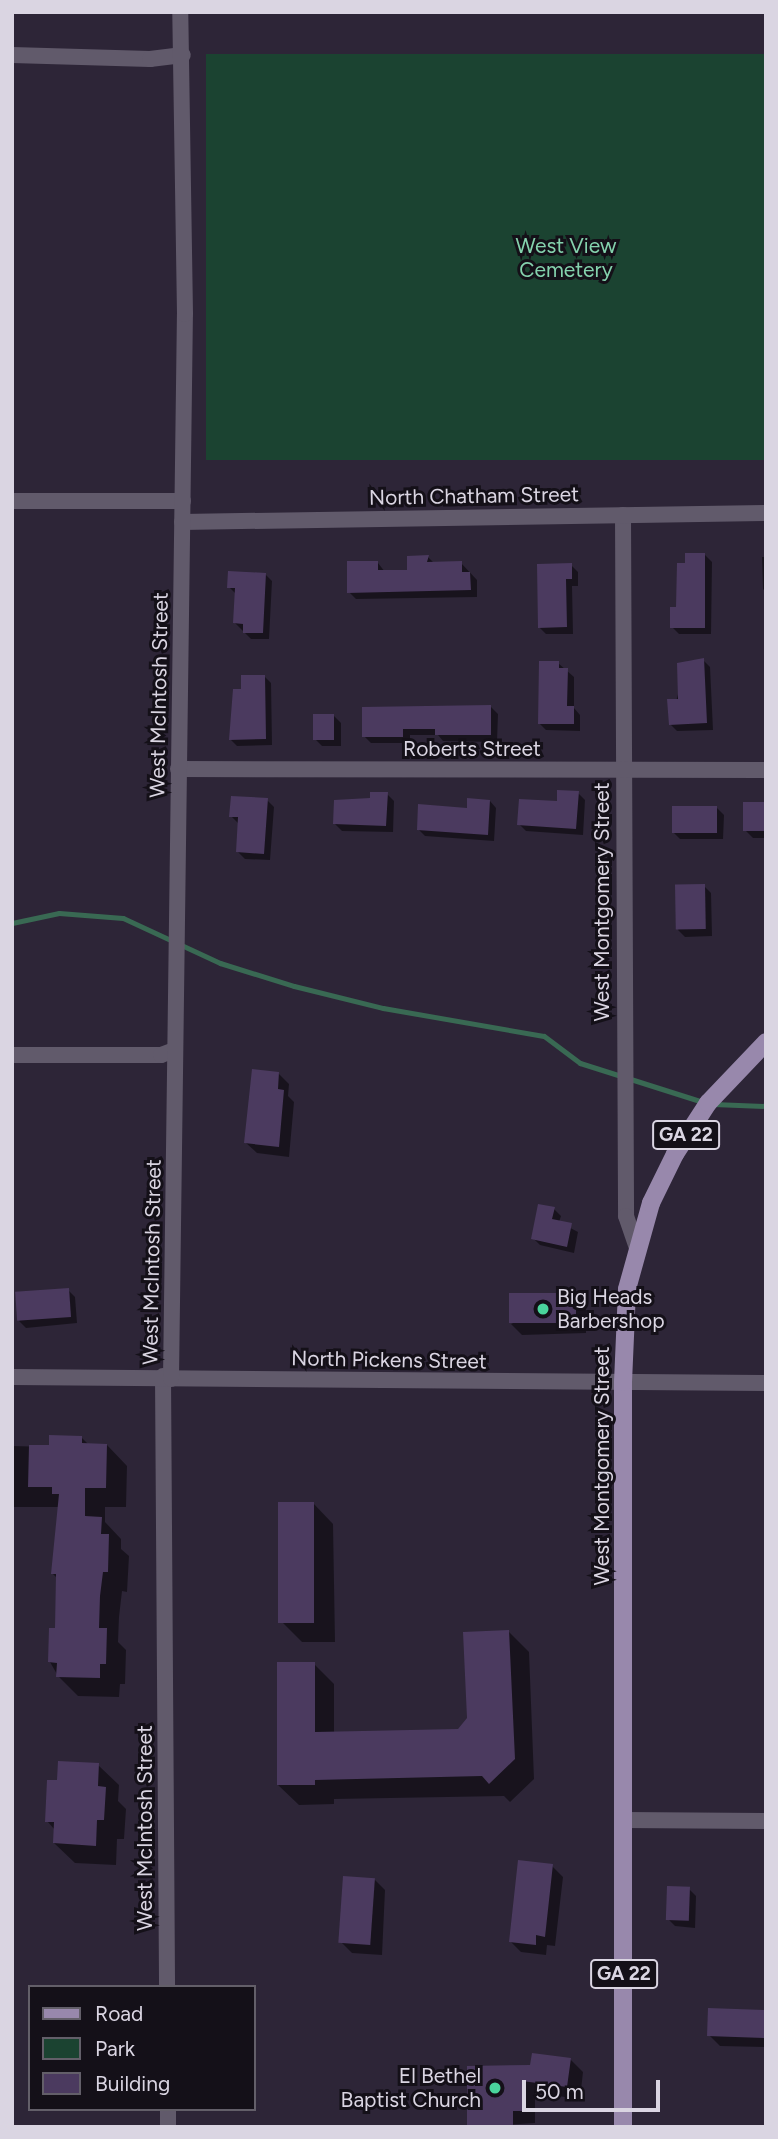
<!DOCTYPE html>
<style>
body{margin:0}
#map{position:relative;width:778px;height:2139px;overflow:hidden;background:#2d2537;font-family:Figtree,sans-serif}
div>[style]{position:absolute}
.green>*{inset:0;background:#1b4331;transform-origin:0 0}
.shadow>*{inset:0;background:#0007;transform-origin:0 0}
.stream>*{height:5px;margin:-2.5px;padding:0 2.5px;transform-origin:2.5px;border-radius:2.5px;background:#396953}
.building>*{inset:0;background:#4b3a5f;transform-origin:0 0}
.minor>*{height:16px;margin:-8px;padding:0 8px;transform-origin:8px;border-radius:8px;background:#615a6b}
.primary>*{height:18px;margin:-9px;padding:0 9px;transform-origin:9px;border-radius:9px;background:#9888ac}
.dots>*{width:19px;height:19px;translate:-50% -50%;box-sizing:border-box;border:4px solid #141018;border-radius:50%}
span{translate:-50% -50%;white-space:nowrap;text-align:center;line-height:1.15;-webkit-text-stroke:6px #141018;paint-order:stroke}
.shield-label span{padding:2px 5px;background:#141018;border:2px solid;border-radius:5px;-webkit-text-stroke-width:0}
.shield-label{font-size:19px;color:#dad5e2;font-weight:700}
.park-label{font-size:21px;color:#84d2ad}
.street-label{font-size:21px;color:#dad5e2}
.poi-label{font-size:21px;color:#dad5e2}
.left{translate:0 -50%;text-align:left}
.right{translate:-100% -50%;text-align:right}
.frame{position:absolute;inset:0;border:14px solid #dad5e2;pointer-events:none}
.legend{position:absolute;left:28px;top:1985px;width:228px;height:126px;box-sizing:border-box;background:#141018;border:2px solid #635f69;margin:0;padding:9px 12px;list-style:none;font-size:21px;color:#dad5e2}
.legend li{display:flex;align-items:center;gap:14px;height:35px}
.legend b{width:35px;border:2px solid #635f69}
.scale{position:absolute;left:522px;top:2080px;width:138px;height:32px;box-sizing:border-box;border:4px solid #dad5e2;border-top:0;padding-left:9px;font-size:21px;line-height:24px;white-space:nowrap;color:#dad5e2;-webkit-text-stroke:5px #141018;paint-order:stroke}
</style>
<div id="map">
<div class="green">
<div style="left:766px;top:54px;width:406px;height:560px;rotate:90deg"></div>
</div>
<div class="shadow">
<div style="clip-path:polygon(705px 555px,712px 562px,711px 634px,679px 634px,672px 627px,687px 565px)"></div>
<div style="clip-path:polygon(428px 557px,434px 563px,461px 563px,477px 580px,477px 597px,356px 599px,349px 592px,378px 563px,385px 572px,409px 572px)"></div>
<div style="clip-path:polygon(762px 557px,766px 557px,766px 592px,763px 589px)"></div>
<div style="clip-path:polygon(571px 565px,578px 572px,578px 586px,572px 586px,573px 634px,546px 634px,539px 627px)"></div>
<div style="clip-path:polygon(265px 574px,272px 581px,269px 639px,251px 639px,235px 623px,237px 595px,229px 587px)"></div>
<div style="clip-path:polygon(703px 660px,710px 667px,713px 730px,677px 731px,670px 724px,687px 661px)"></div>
<div style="clip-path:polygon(558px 663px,574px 677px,574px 708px,580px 715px,580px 731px,546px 730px,539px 723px)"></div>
<div style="clip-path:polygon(264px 676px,271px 683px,272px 745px,237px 746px,230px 739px,243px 691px)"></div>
<div style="left:764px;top:693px;width:2px;height:34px"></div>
<div style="clip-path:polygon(491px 707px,498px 714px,497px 742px,443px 741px,438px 735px,410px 735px,410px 743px,371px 743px,364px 736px)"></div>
<div style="clip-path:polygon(334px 716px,341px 723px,341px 746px,322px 746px,315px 739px)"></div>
<div style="clip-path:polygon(578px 793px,585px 800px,583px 835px,526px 831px,519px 824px)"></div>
<div style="clip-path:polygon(387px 794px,394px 801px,393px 832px,342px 831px,335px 824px)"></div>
<div style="clip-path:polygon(267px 800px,274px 807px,270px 860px,245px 859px,238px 852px,238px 823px,231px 816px)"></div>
<div style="clip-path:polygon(490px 801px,496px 808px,494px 841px,425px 836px,418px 829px)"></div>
<div style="clip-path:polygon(766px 804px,766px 838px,753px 838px,746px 831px)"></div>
<div style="clip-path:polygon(717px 808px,724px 815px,723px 839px,680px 839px,673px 832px)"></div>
<div style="clip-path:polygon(704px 886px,711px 893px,712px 936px,685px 937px,678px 930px)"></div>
<div style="clip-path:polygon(278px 1073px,289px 1084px,288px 1096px,294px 1102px,289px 1157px,257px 1153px,246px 1143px)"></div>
<div style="clip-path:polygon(554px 1209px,561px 1216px,559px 1222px,578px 1232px,574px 1253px,540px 1245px,533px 1238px)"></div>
<div style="clip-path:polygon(68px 1290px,75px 1297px,77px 1323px,26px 1328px,19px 1321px)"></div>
<div style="clip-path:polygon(575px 1295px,586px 1306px,586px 1333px,522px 1335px,511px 1324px)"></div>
<div style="clip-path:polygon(81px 1437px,89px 1445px,107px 1445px,127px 1466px,126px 1507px,105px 1507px,105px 1522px,121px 1539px,121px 1549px,129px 1556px,127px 1592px,122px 1591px,119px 1617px,118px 1642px,126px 1650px,125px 1684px,120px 1684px,119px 1697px,78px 1696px,58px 1676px,50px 1662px,57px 1630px,57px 1578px,52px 1573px,59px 1507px,12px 1507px,12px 1446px,51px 1447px)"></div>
<div style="clip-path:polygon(313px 1503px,333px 1524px,335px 1642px,302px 1642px,282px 1622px)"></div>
<div style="clip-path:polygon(509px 1632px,529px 1652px,534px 1779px,510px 1802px,504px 1796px,334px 1799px,334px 1804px,299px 1805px,278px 1785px,314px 1664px,334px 1684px,334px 1733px,458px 1731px,469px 1719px)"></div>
<div style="clip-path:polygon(98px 1765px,119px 1785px,118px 1801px,126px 1809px,124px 1839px,117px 1839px,116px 1865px,75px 1863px,54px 1843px,55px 1830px,47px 1821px)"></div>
<div style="clip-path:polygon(552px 1866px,563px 1877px,555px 1946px,547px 1945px,546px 1955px,521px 1952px,511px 1942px)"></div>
<div style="clip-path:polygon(374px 1879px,385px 1890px,382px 1955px,352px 1953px,342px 1943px)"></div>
<div style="clip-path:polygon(689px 1889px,696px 1896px,695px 1928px,675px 1926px,668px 1919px)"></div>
<div style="clip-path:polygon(766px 2012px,766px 2047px,720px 2046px,709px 2035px)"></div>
<div style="clip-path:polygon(570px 2059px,583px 2072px,580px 2099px,535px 2093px,535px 2123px,469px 2127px,532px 2067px)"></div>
</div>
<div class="stream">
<div style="left:12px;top:923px;width:48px;rotate:-12deg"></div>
<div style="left:59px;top:913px;width:64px;rotate:4.5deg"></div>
<div style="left:123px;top:918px;width:107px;rotate:24.9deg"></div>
<div style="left:220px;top:963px;width:77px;rotate:17.3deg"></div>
<div style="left:294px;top:986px;width:92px;rotate:13.9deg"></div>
<div style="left:383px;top:1008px;width:163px;rotate:9.9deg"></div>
<div style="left:544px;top:1036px;width:45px;rotate:36.9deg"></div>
<div style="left:580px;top:1063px;width:129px;rotate:17.6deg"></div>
<div style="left:713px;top:1104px;width:53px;rotate:2.2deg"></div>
</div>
<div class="building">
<div style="clip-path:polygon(685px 553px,705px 553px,705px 628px,670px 628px,670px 607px,676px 607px,677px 563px,685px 563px)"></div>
<div style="clip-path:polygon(429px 555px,427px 562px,462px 561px,462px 572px,470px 572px,471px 590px,347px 593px,347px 561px,378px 561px,378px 570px,407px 570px,407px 556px)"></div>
<div style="clip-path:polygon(572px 563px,572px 579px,566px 579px,567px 627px,538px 628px,537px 564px)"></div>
<div style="clip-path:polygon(228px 571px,266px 573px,263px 633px,243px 633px,243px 624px,233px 623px,235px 588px,227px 588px)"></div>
<div style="clip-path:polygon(704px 658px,707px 723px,669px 725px,667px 699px,678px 699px,677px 663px)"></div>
<div style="clip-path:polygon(539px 661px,559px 661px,559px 668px,568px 668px,567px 706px,574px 706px,574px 724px,538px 724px)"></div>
<div style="clip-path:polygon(241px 675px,265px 675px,266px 739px,229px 740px,233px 689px,241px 689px)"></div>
<div style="clip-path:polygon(491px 705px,491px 735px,435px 735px,435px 729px,403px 729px,403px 737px,362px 737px,362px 707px)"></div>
<div style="left:313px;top:714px;width:21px;height:26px"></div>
<div style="clip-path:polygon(557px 790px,579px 791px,576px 829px,517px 825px,519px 799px,557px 801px)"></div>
<div style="clip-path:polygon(370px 792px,388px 792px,386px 826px,333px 824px,334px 800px,370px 798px)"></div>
<div style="clip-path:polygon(231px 796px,268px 798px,264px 854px,236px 852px,238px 817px,229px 817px)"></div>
<div style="clip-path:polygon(467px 798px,490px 800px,488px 835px,417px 830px,418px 804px,467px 808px)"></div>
<div style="left:766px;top:802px;width:29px;height:23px;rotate:90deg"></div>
<div style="left:672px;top:806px;width:45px;height:27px"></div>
<div style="left:705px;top:884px;width:45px;height:30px;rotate:89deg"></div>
<div style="clip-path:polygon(252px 1069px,279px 1072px,278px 1089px,284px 1090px,279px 1147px,244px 1143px)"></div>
<div style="clip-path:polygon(538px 1204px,555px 1207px,552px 1219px,572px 1223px,567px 1247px,531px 1239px)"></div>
<div style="left:69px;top:1288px;width:29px;height:54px;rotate:86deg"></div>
<div style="left:576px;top:1293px;width:30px;height:67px;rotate:90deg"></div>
<div style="clip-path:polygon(49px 1435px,82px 1436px,82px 1443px,107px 1444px,106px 1488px,85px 1488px,85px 1516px,102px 1517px,101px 1534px,109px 1534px,108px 1572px,103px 1572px,100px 1596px,99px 1628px,107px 1628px,106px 1664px,100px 1664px,100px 1678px,56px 1677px,57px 1663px,48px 1662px,49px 1628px,55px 1628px,56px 1574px,51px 1574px,59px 1494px,52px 1494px,52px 1487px,28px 1487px,29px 1445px,49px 1445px)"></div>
<div style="left:278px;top:1502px;width:36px;height:121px"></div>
<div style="clip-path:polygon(509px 1630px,515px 1759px,489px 1784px,482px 1776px,315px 1780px,315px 1785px,277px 1785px,277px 1662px,315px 1662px,315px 1732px,458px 1729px,467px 1718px,463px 1632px)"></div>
<div style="clip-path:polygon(58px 1761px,99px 1763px,98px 1786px,106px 1787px,104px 1820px,97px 1820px,96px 1846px,53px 1843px,54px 1822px,45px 1822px,47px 1780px,57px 1780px)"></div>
<div style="clip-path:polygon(518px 1860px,553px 1864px,545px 1937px,536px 1935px,536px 1945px,509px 1942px)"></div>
<div style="left:343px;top:1876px;width:32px;height:67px;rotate:4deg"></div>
<div style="left:667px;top:1886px;width:23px;height:34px;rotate:2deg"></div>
<div style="left:708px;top:2008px;width:58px;height:28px;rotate:2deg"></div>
<div style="clip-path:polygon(532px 2053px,571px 2058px,567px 2087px,522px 2081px,522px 2111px,513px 2111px,513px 2127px,467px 2127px,467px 2066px,530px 2065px)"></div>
</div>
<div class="minor">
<div style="left:12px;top:55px;width:138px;rotate:1.7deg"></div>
<div style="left:150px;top:59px;width:33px;rotate:-7deg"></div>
<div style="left:12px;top:501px;width:171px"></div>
<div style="left:623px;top:515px;width:701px;rotate:89.75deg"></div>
<div style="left:626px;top:1216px;width:34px;rotate:71deg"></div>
<div style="left:182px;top:522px;width:584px;rotate:-0.88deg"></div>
<div style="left:178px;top:769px;width:588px;rotate:0.1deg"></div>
<div style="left:12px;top:1055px;width:149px"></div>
<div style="left:161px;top:1055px;width:15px;rotate:-20deg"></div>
<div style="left:163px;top:1376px;width:611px;rotate:89.62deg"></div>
<div style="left:12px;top:1377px;width:754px;rotate:0.46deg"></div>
<div style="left:171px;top:1379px;width:1065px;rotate:-89.25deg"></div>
<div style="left:185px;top:314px;width:302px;rotate:-90.9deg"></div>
<div style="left:624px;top:1820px;width:142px;rotate:0.4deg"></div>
<div style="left:168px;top:2109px;width:18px;rotate:90deg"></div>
</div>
<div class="primary">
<div style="left:623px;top:2127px;width:745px;rotate:-90deg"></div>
<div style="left:623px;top:1382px;width:93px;rotate:-87.5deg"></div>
<div style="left:627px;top:1289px;width:89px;rotate:-74.4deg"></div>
<div style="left:651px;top:1203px;width:55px;rotate:-63.9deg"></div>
<div style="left:675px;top:1154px;width:61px;rotate:-57.1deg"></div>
<div style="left:708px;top:1103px;width:84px;rotate:-46.4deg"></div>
</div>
<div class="dots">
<div style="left:543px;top:1309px;background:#4ad49c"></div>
<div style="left:495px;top:2088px;background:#4ad49c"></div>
</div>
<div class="shield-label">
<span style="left:686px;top:1135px">GA 22</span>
<span style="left:624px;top:1974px">GA 22</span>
</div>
<div class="park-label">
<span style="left:566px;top:258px">West View<br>Cemetery</span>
</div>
<div class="street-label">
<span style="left:474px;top:496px;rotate:-1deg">North Chatham Street</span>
<span style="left:159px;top:695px;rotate:-89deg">West McIntosh Street</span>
<span style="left:472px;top:749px">Roberts Street</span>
<span style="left:602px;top:902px;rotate:-90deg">West Montgomery Street</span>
<span style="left:152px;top:1262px;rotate:-89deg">West McIntosh Street</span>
<span style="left:389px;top:1360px;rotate:1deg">North Pickens Street</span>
<span style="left:602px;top:1466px;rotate:-90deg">West Montgomery Street</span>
<span style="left:145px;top:1828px;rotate:-90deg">West McIntosh Street</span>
</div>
<div class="poi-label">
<span class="left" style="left:557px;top:1309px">Big Heads<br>Barbershop</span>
<span class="right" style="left:481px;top:2088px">El Bethel<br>Baptist Church</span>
</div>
<div class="frame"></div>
<ul class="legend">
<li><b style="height:9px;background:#9888ac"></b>Road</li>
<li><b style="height:19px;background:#1b4331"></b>Park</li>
<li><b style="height:19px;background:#4b3a5f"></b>Building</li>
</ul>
<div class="scale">50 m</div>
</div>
